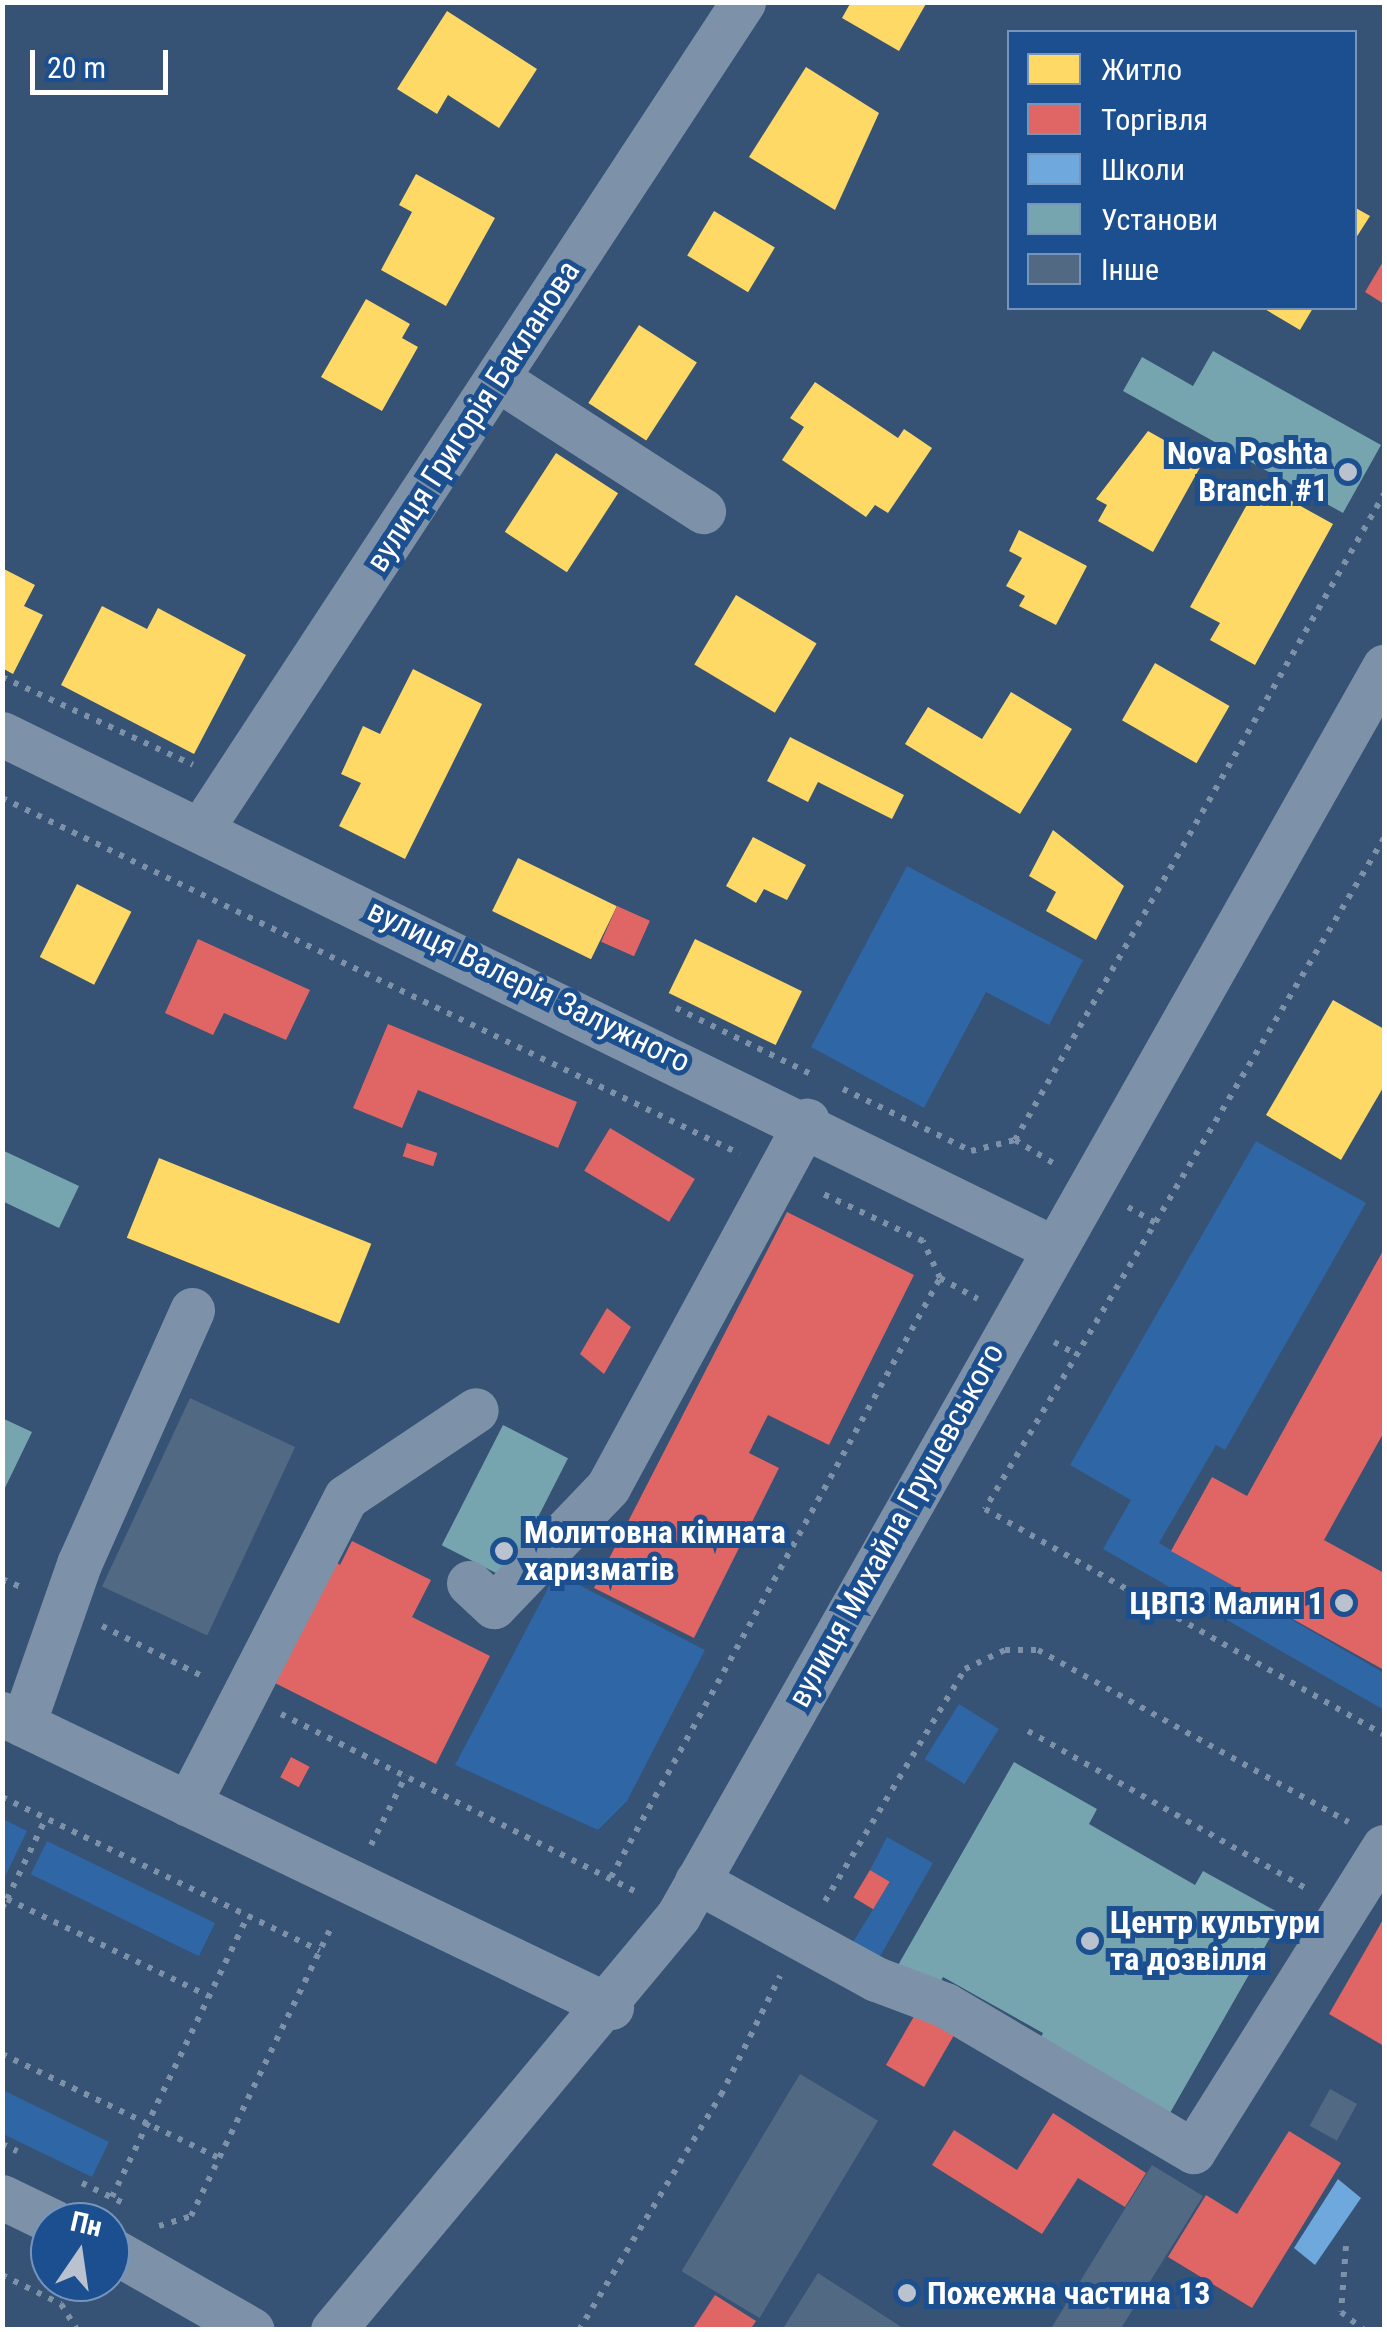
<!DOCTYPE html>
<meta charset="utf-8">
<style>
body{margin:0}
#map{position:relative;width:1387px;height:2332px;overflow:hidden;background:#365274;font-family:"Roboto Condensed",sans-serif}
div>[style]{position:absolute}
.green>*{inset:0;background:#2f66a5;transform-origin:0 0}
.homes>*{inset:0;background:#ffd966;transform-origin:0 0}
.shops>*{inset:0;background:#e06666;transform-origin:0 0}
.schools>*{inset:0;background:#6fa8dc}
.public>*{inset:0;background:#76a5af;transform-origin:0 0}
.building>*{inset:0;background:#526984;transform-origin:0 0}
.path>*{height:6px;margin-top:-3px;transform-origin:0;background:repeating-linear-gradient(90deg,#7d92a8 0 5px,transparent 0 13px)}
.minor>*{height:45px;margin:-22.5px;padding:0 22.5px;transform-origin:22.5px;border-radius:22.5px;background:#7d92a8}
.dots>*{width:28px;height:28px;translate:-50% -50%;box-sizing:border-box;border:5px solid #1b4f8f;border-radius:50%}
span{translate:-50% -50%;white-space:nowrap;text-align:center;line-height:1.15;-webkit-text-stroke:10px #1b4f8f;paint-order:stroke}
.street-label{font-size:32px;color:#fff}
.poi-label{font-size:32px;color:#fff;font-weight:700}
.right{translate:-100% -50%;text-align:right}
.left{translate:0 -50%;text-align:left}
.frame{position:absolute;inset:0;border:5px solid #fff;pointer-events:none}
.legend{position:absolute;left:1007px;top:30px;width:350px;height:280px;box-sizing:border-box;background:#1b4f8f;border:2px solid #7695bc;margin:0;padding:12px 18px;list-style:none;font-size:30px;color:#fff}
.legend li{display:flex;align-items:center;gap:20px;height:50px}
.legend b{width:50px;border:2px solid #7695bc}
.north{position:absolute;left:30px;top:2202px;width:100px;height:100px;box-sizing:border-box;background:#1b4f8f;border:2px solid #7695bc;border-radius:50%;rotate:13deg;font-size:28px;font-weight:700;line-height:40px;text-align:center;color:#fff}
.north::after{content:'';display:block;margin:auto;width:35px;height:45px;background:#b9c2ce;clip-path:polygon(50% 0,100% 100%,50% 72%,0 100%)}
.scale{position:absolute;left:30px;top:50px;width:138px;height:45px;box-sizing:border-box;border:5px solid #fff;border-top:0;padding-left:12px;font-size:30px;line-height:35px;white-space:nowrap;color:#fff;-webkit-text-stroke:8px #1b4f8f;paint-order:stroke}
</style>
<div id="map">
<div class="green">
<div style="clip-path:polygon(907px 866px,1083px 960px,1049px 1025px,986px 992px,924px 1108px,811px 1047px)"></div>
<div style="clip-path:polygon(1256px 1141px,1366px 1203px,1225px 1450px,1216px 1445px,1159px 1543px,1384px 1673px,1384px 1710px,1103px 1549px,1131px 1500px,1070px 1465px)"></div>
<div style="clip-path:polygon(556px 1573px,705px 1650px,627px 1801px,598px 1830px,455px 1765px)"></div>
<div style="left:959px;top:1704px;width:47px;height:65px;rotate:32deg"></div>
<div style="clip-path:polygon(3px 1819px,27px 1831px,3px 1881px)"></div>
<div style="clip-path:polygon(887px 1837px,933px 1863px,879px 1958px,853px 1942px,890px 1882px,870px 1870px)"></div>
<div style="left:47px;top:1841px;width:187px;height:37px;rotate:26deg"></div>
<div style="clip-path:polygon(3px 2090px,109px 2142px,92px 2177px,3px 2134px)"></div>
</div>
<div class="homes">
<div style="clip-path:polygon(851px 2px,927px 2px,899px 51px,842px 18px)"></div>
<div style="clip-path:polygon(447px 11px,537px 69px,499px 128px,448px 95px,437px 114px,397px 89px)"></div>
<div style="clip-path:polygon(806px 67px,879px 113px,835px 210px,749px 157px)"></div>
<div style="clip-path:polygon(416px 174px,495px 218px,446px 306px,381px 270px,412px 212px,399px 205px)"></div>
<div style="clip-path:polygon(1354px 207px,1370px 216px,1354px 241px)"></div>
<div style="left:714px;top:211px;width:71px;height:52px;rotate:31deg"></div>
<div style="clip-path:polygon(366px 299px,410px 324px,402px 338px,418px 347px,382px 411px,321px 377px)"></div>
<div style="clip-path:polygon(1263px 308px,1313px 308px,1300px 330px)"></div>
<div style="left:639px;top:325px;width:69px;height:93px;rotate:33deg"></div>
<div style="clip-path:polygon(815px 382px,898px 438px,904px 429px,932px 448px,888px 513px,875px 505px,866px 517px,782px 460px,804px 427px,790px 418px)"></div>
<div style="clip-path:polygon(1148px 431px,1203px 462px,1153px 552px,1098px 521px,1107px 505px,1096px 499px)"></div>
<div style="left:556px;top:453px;width:74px;height:94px;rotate:33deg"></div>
<div style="clip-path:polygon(1259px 483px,1333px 524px,1255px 665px,1210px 640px,1220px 623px,1190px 607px)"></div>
<div style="clip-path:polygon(1019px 530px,1087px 566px,1056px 625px,1019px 606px,1025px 596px,1006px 586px,1022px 558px,1009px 551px)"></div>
<div style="clip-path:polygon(2px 568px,35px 585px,24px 606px,43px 615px,13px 674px,2px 668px)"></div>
<div style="left:736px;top:595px;width:94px;height:81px;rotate:31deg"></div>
<div style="clip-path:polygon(102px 606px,147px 629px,158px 608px,246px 655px,194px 754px,61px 685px)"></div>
<div style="left:1155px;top:663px;width:86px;height:66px;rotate:30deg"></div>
<div style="clip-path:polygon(413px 669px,482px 704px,405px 859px,339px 826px,361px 783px,341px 774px,363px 726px,380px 734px)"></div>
<div style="clip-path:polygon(1011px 692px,1072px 729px,1020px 814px,905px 744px,928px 707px,982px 739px)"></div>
<div style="clip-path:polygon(790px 737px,904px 795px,892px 819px,818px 782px,808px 802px,767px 781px)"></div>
<div style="clip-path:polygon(1053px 830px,1124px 886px,1096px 940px,1046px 911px,1056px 892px,1029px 876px)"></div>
<div style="clip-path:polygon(753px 837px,806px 865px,787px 900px,764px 889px,756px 903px,726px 886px)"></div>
<div style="left:518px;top:858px;width:110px;height:59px;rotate:26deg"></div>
<div style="left:77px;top:884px;width:61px;height:82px;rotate:27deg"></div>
<div style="left:695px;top:939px;width:119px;height:60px;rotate:26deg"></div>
<div style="clip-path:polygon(1333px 1000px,1384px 1029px,1384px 1086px,1341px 1160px,1266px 1115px)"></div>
<div style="left:159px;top:1158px;width:229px;height:86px;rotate:22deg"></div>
</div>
<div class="shops">
<div style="clip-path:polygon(1384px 260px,1384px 304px,1365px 292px)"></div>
<div style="left:617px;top:906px;width:36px;height:39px;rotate:24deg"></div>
<div style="clip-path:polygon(198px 939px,310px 990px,286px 1040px,224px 1013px,213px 1035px,165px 1013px)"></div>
<div style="clip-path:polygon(388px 1024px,577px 1102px,558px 1148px,418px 1090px,402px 1128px,353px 1108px)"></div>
<div style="left:610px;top:1128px;width:99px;height:50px;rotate:31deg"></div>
<div style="left:407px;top:1143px;width:32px;height:14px;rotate:18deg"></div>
<div style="clip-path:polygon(787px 1212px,914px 1275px,829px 1445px,768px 1415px,749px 1453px,779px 1468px,694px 1638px,594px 1588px)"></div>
<div style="clip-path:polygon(1384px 1249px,1384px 1432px,1324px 1540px,1384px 1573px,1384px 1670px,1171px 1551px,1212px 1477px,1247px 1496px)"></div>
<div style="clip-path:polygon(607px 1308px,631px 1327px,604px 1374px,580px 1354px)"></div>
<div style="clip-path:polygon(352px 1541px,431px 1580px,412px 1617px,490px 1656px,436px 1764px,271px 1681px,332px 1559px,340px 1565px)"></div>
<div style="left:291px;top:1757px;width:21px;height:23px;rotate:28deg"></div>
<div style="left:870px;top:1870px;width:23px;height:32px;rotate:31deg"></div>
<div style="clip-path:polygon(1384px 1918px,1384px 2046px,1329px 2014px)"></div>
<div style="left:920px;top:2006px;width:44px;height:68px;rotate:30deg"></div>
<div style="clip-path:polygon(1053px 2113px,1146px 2173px,1125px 2207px,1078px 2178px,1042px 2234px,932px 2165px,954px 2130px,1017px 2170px)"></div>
<div style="clip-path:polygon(1289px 2131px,1341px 2163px,1252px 2308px,1168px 2257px,1206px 2195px,1237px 2214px)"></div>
<div style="clip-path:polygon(715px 2295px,756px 2321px,750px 2330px,692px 2330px)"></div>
</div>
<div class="schools">
<div style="clip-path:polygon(1338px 2179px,1361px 2198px,1315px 2265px,1294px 2248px)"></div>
</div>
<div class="public">
<div style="clip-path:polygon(1213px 351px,1381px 445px,1343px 513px,1123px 391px,1142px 357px,1193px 386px)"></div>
<div style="clip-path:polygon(2px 1150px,79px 1186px,59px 1228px,2px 1201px)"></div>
<div style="clip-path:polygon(2px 1418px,32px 1432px,2px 1494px)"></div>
<div style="left:503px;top:1425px;width:73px;height:135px;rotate:27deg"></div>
<div style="clip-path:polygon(1014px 1762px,1097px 1809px,1089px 1824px,1195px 1885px,1203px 1871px,1283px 1915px,1166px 2120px,1036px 2047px,1043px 2033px,943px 1977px,936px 1990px,897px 1967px)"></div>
</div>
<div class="building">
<div style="left:190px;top:1398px;width:116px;height:208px;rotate:25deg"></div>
<div style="left:800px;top:2074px;width:91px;height:230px;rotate:31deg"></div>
<div style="left:1330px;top:2089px;width:31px;height:42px;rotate:29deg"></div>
<div style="clip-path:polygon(1152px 2165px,1203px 2196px,1120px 2330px,1050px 2330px)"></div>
<div style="clip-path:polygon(818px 2273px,906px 2330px,782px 2330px)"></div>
</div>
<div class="path">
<div style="left:2px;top:677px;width:210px;rotate:24.7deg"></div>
<div style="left:2px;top:798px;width:819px;rotate:25.75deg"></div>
<div style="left:1384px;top:838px;width:781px;rotate:120.74deg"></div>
<div style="left:985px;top:1509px;width:459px;rotate:29.5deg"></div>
<div style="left:676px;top:1008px;width:153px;rotate:26.1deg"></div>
<div style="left:843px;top:1089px;width:142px;rotate:25.8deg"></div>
<div style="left:971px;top:1151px;width:45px;rotate:-14deg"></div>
<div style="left:1015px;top:1140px;width:744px;rotate:-60.26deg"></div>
<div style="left:1015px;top:1140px;width:44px;rotate:31.2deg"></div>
<div style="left:1128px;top:1207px;width:32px;rotate:30deg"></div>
<div style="left:940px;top:1278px;width:43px;rotate:28.9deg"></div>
<div style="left:1054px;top:1342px;width:26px;rotate:29deg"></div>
<div style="left:2px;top:1579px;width:23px;rotate:23deg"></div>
<div style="left:102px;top:1626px;width:112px;rotate:26.6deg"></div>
<div style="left:281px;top:1714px;width:402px;rotate:26.6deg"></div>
<div style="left:1028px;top:1731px;width:318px;rotate:29.5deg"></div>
<div style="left:2px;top:1797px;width:353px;rotate:25.8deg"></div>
<div style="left:371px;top:1845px;width:78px;rotate:-63.4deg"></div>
<div style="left:611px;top:1877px;width:683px;rotate:-61.22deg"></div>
<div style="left:940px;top:1278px;width:41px;rotate:-114.7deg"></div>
<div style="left:923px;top:1241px;width:115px;rotate:-154.8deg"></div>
<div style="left:7px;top:1899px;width:90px;rotate:-64.3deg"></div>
<div style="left:825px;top:1901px;width:271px;rotate:-58.9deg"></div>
<div style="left:965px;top:1669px;width:44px;rotate:-25.4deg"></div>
<div style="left:1005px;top:1650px;width:33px"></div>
<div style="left:1038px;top:1650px;width:355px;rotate:29deg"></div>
<div style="left:2px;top:1908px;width:10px;rotate:-61deg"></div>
<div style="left:7px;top:1899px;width:224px;rotate:25.7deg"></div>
<div style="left:2px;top:2054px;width:241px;rotate:25.6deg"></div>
<div style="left:2px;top:2144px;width:17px;rotate:25deg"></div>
<div style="left:82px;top:2183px;width:48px;rotate:26deg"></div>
<div style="left:112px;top:2197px;width:312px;rotate:-64.2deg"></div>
<div style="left:159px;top:2226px;width:34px;rotate:-17deg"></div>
<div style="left:191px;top:2216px;width:325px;rotate:-64.1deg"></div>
<div style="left:1346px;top:2246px;width:66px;rotate:94.3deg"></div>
<div style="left:1341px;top:2312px;width:29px;rotate:38deg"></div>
<div style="left:2px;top:2275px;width:66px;rotate:26.2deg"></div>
<div style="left:61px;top:2304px;width:31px;rotate:58deg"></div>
<div style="left:579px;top:2330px;width:275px;rotate:-58.9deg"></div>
<div style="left:721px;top:2095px;width:133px;rotate:-63.6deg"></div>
</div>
<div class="minor">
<div style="left:498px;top:379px;width:244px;rotate:32.8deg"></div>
<div style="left:2px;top:734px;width:1168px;rotate:26.06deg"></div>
<div style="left:201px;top:829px;width:989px;rotate:-56.76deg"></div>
<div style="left:469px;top:1583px;width:34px;rotate:43deg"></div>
<div style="left:494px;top:1606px;width:165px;rotate:-46.2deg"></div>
<div style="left:608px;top:1487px;width:417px;rotate:-61.5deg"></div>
<div style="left:2px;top:1714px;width:676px;rotate:25.69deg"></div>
<div style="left:23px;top:1724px;width:170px;rotate:-70.7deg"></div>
<div style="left:79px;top:1564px;width:278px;rotate:-66deg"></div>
<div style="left:188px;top:1804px;width:345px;rotate:-62.8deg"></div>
<div style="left:346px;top:1497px;width:156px;rotate:-33.8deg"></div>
<div style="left:697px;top:1881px;width:204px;rotate:28.7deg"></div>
<div style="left:876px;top:1979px;width:74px;rotate:20.6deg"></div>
<div style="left:945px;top:2005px;width:288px;rotate:30.5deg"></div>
<div style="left:1193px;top:2151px;width:359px;rotate:-57.9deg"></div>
<div style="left:2px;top:2197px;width:58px;rotate:25.7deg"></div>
<div style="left:110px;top:2249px;width:163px;rotate:29.7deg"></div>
<div style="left:333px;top:2330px;width:539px;rotate:-50.19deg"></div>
<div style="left:678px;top:1916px;width:1435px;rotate:-60.52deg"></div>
</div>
<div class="dots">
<div style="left:1348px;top:472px;background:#b9c2ce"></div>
<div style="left:504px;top:1551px;background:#b9c2ce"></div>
<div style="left:1344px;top:1603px;background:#b9c2ce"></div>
<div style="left:1090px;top:1941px;background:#b9c2ce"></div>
<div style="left:907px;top:2293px;background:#b9c2ce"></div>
</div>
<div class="street-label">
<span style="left:473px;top:416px;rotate:-57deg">вулиця Григорія Бакланова</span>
<span style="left:529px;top:986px;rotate:26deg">вулиця Валерія Залужного</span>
<span style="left:896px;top:1525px;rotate:-61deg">вулиця Михайла Грушевського</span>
</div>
<div class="poi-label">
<span class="right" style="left:1328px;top:472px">Nova Poshta<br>Branch #1</span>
<span class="left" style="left:524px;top:1551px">Молитовна кімната<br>харизматів</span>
<span class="right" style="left:1324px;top:1603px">ЦВПЗ Малин 1</span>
<span class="left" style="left:1110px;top:1941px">Центр культури<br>та дозвілля</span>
<span class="left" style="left:927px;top:2293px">Пожежна частина 13</span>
</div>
<div class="frame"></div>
<ul class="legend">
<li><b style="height:28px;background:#ffd966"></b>Житло</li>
<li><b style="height:28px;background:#e06666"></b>Торгівля</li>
<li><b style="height:28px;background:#6fa8dc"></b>Школи</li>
<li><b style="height:28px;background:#76a5af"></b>Установи</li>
<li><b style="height:28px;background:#526984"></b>Інше</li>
</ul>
<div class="north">Пн</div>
<div class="scale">20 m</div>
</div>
